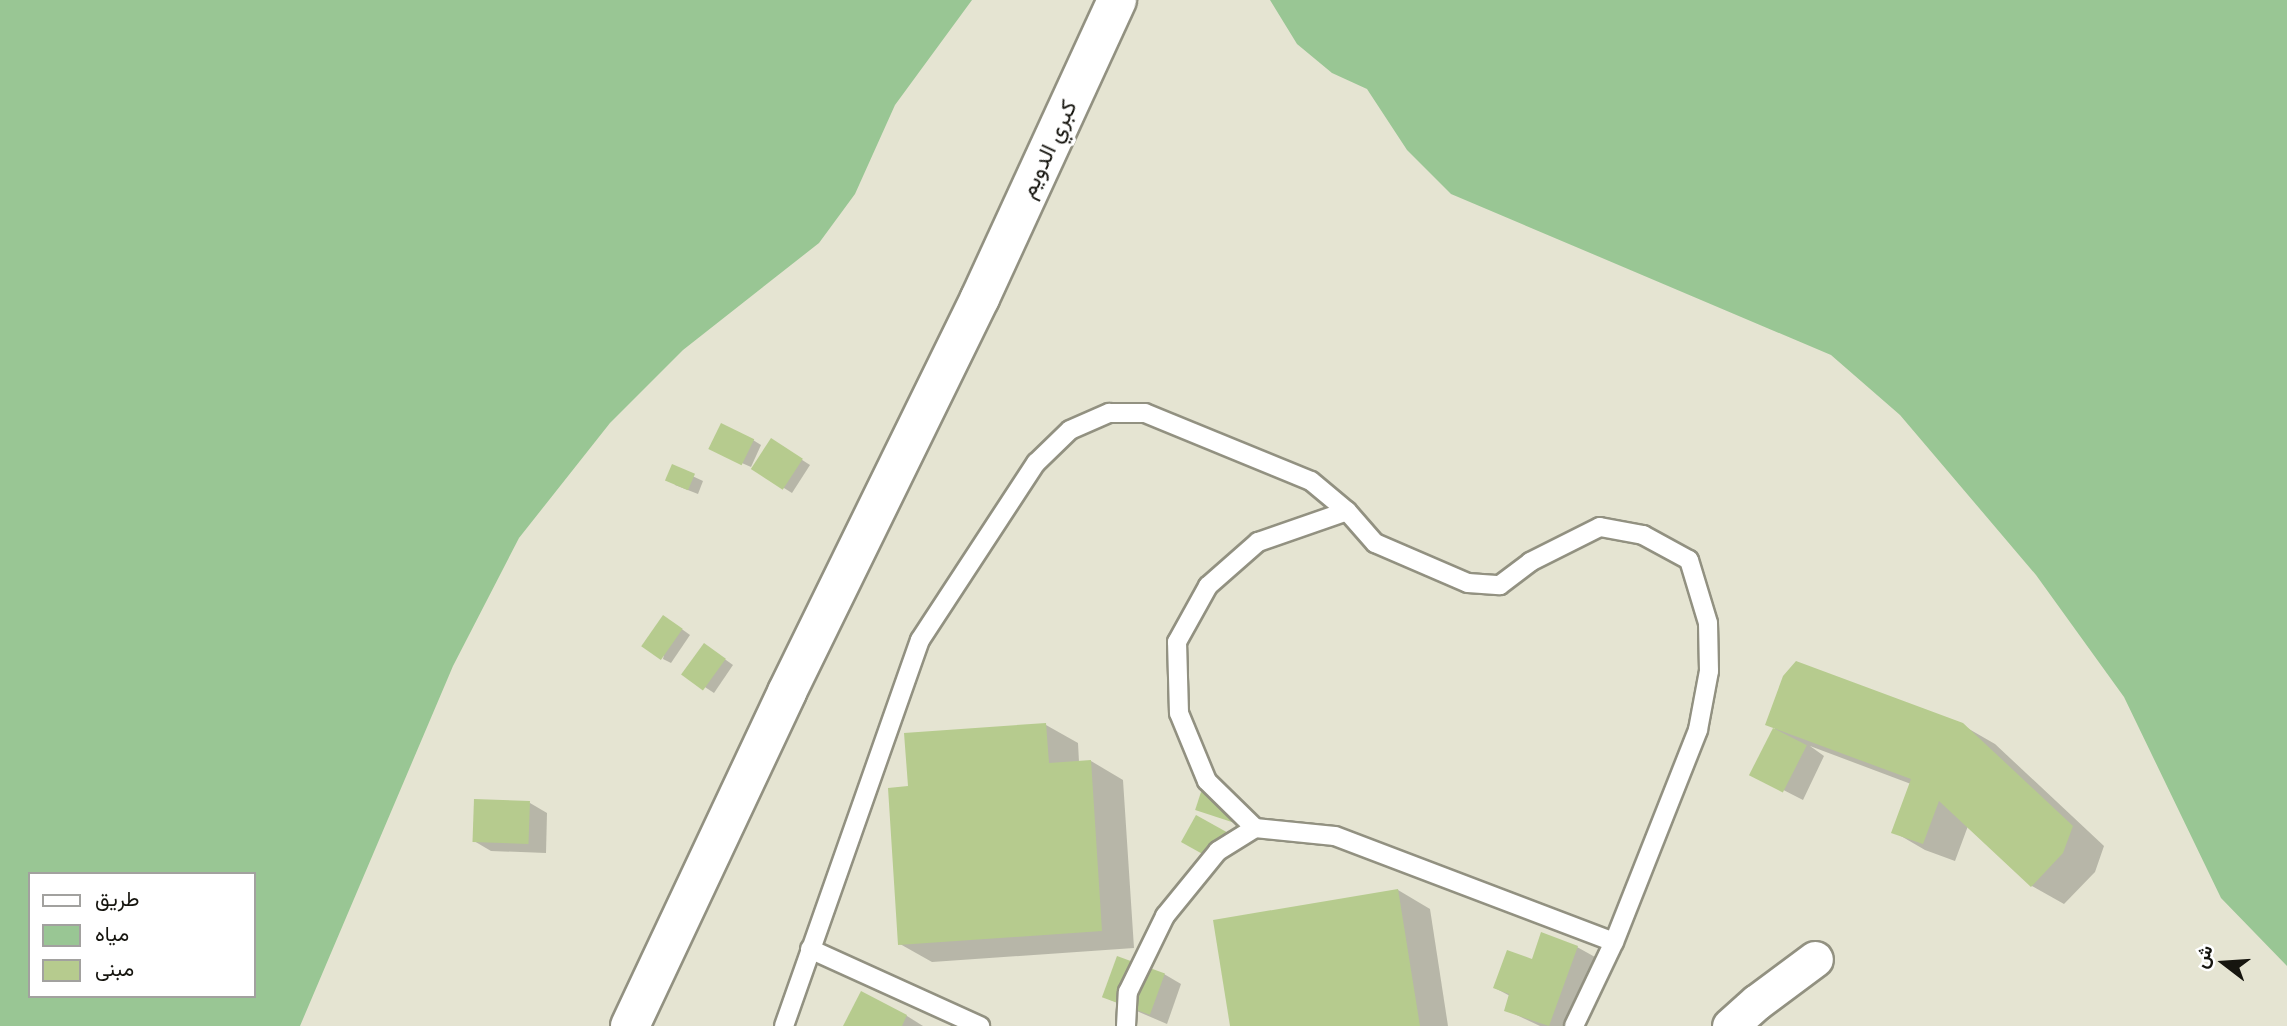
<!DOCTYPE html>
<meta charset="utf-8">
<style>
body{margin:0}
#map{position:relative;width:2287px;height:1026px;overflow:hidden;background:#e5e4d2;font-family:"Fira Sans Condensed",Vazirmatn,sans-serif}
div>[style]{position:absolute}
.water>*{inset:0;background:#99c694}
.shadow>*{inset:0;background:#0003}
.building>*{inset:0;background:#b6cb8e;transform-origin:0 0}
.roads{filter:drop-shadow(2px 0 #929181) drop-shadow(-2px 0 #929181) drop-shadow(0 2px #929181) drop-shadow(0 -2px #929181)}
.lane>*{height:18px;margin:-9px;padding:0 9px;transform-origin:9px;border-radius:9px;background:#fff}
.street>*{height:35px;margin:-17.5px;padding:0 17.5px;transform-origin:17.5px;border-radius:17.5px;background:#fff}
.secondary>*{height:38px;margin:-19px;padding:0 19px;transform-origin:19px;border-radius:19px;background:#fff}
span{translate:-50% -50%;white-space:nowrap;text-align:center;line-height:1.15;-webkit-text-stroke:6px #fff;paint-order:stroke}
.street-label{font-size:23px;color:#16150f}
.legend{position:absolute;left:28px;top:872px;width:228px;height:126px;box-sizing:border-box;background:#fff;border:2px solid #a2a19f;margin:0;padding:9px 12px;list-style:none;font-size:21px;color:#16150f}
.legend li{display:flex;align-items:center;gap:14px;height:35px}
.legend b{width:35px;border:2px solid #a2a19f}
.north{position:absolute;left:2189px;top:928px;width:70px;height:70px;-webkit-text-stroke:5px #fff;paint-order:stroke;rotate:287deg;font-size:19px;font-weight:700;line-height:28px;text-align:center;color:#16150f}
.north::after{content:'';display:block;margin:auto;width:24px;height:32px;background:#16150f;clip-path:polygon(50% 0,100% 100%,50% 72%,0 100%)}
</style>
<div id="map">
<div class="water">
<div style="clip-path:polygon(evenodd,0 0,972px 0,895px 105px,855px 194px,819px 243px,683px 350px,610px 423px,519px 538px,453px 666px,300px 1026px,0 1026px,0 0,30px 874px,254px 874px,254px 996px,30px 996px,30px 874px)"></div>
<div style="clip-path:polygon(1270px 0,2287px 0,2287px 966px,2221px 898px,2124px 697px,2036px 575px,1900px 415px,1831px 355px,1451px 194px,1407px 150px,1367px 89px,1332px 73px,1297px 44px)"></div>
</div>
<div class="shadow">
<div style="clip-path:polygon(753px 440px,761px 445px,751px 467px,719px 453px)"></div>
<div style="clip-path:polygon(771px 440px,810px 465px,792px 493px,784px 488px)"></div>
<div style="clip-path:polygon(673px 467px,703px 481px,698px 494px,675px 485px)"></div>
<div style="clip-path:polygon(672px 622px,690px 635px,671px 663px,663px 659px)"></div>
<div style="clip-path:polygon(712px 650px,733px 665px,714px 693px,685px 674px)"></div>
<div style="clip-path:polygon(1046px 725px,1078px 743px,1079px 762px,1091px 761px,1123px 780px,1134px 948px,932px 962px,900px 944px,909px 788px)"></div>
<div style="clip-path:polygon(1962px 725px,1995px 744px,2104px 846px,2095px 872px,2064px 904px,2032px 886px,1968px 826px,1955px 861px,1925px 850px,1894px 832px,1911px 784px,1810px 746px,1824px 756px,1803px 800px,1754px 775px,1775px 728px)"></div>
<div style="clip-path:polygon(530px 803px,547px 813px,546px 853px,491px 851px,474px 841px)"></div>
<div style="clip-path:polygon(1398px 890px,1430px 909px,1448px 1026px,1232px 1026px)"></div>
<div style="clip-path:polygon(1577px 947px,1595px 957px,1570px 1026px,1540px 1026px,1506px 1010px,1510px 996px,1495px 988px,1533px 961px)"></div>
<div style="clip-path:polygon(1164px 974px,1181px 984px,1167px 1024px,1104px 997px)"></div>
<div style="clip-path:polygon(862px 994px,907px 1016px,923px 1026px,845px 1026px)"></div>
</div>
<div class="building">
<div style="left:721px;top:423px;width:37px;height:29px;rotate:26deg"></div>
<div style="left:771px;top:438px;width:38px;height:37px;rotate:33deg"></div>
<div style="left:672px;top:464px;width:25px;height:18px;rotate:23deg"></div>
<div style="left:663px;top:615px;width:24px;height:38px;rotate:35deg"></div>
<div style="left:704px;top:643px;width:27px;height:39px;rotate:36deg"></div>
<div style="clip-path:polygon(1796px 661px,1963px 723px,2073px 826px,2063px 853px,2031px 887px,1939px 801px,1923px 844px,1891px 833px,1911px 779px,1765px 725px,1783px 676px)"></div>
<div style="clip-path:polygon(1046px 723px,1049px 763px,1091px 760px,1102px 931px,898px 945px,888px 788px,908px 786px,904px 733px)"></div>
<div style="left:1773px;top:728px;width:38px;height:53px;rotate:27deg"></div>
<div style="left:1201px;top:792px;width:41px;height:19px;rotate:18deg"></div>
<div style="left:474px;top:799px;width:56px;height:43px;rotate:2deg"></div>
<div style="left:1196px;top:815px;width:38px;height:31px;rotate:29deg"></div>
<div style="clip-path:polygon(1398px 889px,1420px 1026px,1230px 1026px,1213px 920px)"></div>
<div style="clip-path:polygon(1541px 932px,1578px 946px,1549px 1026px,1504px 1011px,1509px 994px,1493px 988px,1507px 950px,1532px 959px)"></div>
<div style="left:1117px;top:956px;width:51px;height:44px;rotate:20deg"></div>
<div style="clip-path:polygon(861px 991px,907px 1015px,902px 1026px,843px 1026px)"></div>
</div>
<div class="roads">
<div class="lane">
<div style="left:1255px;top:828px;width:67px;rotate:-135.6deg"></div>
<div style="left:1207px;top:781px;width:74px;rotate:-112.4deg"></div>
<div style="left:1179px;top:713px;width:71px;rotate:-91.6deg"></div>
<div style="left:1177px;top:642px;width:64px;rotate:-61deg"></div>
<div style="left:1208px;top:586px;width:67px;rotate:-41.3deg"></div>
<div style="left:1258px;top:542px;width:94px;rotate:-19.2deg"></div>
<div style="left:810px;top:949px;width:187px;rotate:24.4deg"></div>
<div style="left:784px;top:1026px;width:409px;rotate:-70.6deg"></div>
<div style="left:920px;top:640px;width:212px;rotate:-56.8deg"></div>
<div style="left:1036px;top:463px;width:47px;rotate:-44.1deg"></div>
<div style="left:1070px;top:430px;width:43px;rotate:-23.6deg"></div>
<div style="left:1109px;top:413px;width:36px"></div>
<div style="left:1145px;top:413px;width:179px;rotate:22.3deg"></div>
<div style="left:1311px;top:481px;width:47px;rotate:39.8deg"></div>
<div style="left:1347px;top:511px;width:43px;rotate:48.8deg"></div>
<div style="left:1375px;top:543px;width:101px;rotate:23.3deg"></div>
<div style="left:1468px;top:583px;width:32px;rotate:4deg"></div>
<div style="left:1500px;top:585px;width:38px;rotate:-37deg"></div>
<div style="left:1530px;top:562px;width:78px;rotate:-26.6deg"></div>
<div style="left:1600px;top:527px;width:44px;rotate:10.5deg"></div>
<div style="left:1643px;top:535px;width:52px;rotate:28.5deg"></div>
<div style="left:1689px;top:560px;width:66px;rotate:73.2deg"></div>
<div style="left:1708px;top:623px;width:48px;rotate:88.8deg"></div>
<div style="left:1709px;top:671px;width:60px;rotate:100.6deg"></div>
<div style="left:1698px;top:730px;width:228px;rotate:111.6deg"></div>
<div style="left:1614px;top:942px;width:93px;rotate:115.5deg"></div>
<div style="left:1126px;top:1026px;width:34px;rotate:-87deg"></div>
<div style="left:1128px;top:992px;width:85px;rotate:-64deg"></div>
<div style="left:1165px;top:916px;width:84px;rotate:-50.8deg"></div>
<div style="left:1218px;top:851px;width:44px;rotate:-31.9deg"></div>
<div style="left:1255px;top:828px;width:80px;rotate:5.7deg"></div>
<div style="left:1335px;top:836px;width:298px;rotate:20.8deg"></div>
</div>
<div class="street">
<div style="left:1730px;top:1026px;width:36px;rotate:-42deg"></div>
<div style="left:1757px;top:1002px;width:72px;rotate:-36.6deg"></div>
</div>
<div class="secondary">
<div style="left:630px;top:1026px;width:369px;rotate:-64.8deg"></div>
<div style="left:787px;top:692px;width:439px;rotate:-63.9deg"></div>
<div style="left:980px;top:298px;width:328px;rotate:-65.3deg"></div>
</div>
</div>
<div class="street-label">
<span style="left:1048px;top:149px;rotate:-65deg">كبري الدويم</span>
</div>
<ul class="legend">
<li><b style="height:9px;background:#fff"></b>طريق</li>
<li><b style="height:19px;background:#99c694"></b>مياه</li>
<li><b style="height:19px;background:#b6cb8e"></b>مبنى</li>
</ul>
<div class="north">ش</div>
</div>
